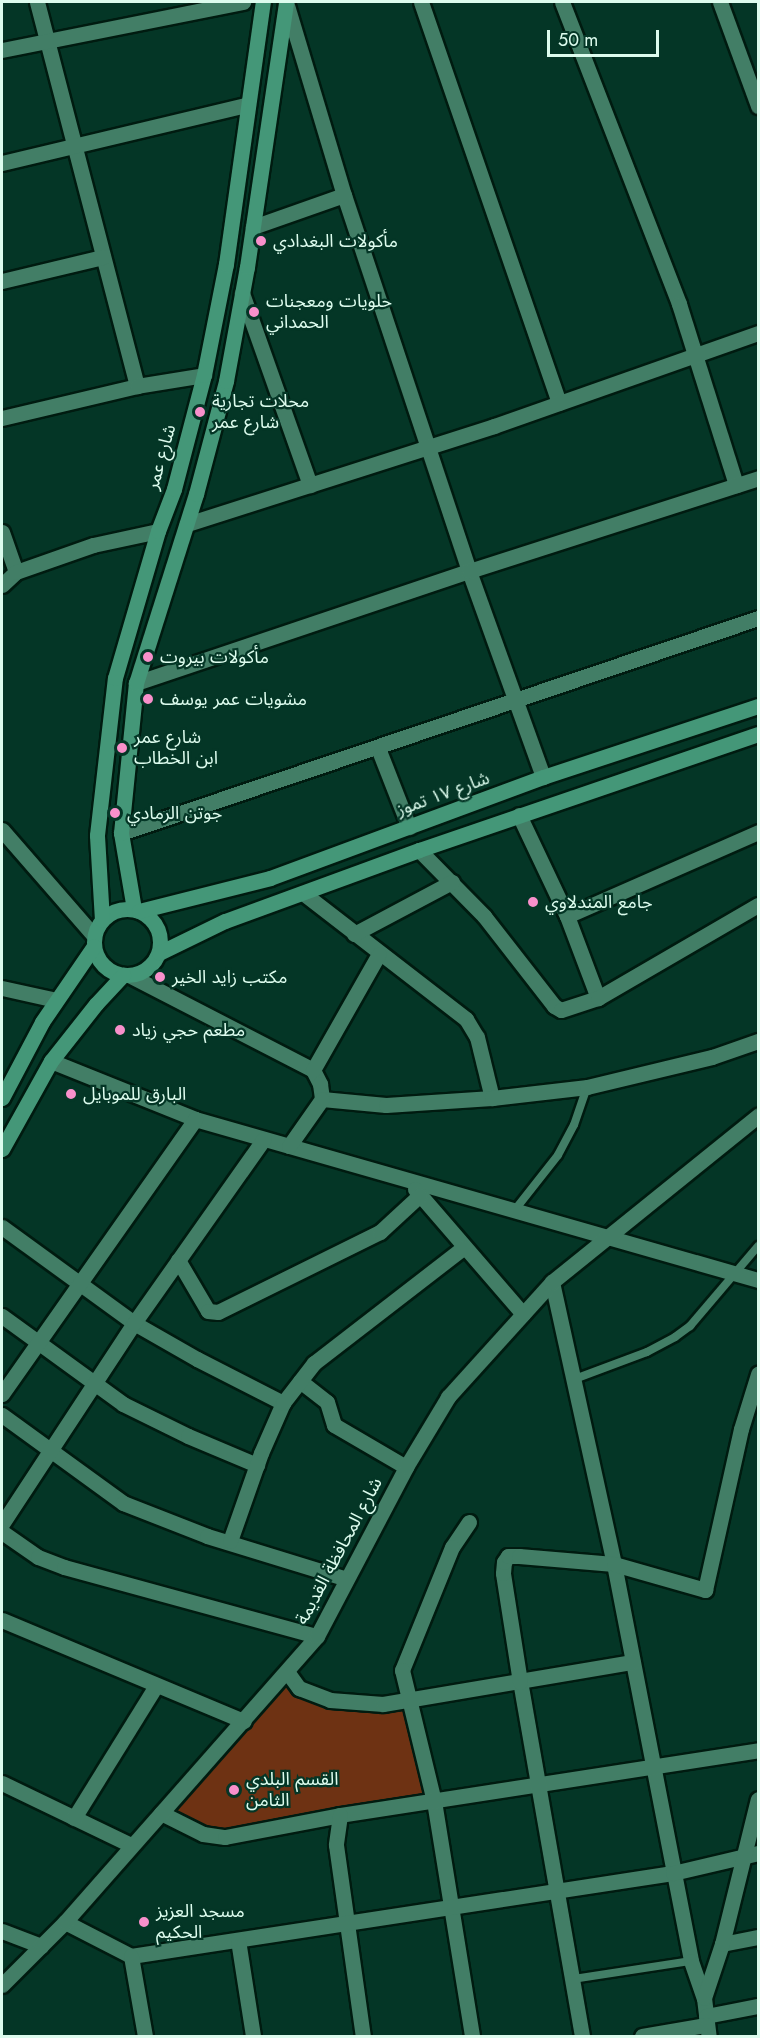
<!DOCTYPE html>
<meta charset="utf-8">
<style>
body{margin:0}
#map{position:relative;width:760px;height:2038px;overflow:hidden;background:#043626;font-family:Jost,"Noto Sans Arabic",sans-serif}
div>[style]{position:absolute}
.green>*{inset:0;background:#6e3213}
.roads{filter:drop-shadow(2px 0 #001b10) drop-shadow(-2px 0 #001b10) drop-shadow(0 2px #001b10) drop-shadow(0 -2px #001b10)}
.service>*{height:8px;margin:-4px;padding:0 4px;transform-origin:4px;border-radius:4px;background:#427e66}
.minor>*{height:15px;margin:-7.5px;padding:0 7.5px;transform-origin:7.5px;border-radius:7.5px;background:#427e66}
.secondary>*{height:15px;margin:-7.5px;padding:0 7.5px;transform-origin:7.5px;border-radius:7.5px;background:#449778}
.secondary>.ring{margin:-7.5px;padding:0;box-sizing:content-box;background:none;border:15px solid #449778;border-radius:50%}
.dots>*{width:16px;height:16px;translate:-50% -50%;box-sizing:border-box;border:3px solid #043626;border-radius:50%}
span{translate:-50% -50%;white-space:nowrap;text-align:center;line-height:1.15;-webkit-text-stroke:4.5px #043626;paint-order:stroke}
.poi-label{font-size:18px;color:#ddfcee}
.left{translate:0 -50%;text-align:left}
.street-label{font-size:18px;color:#ddfcee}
.frame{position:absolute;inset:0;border:3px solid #ddfcee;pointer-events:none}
.scale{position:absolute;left:547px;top:30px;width:112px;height:27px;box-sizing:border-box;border:3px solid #ddfcee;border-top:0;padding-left:8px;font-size:18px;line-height:21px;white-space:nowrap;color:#ddfcee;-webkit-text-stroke:4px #043626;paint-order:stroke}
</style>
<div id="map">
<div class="green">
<div style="clip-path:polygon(285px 1676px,330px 1700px,405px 1701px,434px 1801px,214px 1836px,161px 1813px)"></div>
</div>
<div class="roads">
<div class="service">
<div style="left:514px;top:1211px;width:71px;rotate:-51.8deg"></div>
<div style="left:558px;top:1155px;width:34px;rotate:-62deg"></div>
<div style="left:574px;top:1125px;width:40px;rotate:-71.1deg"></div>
<div style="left:572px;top:1380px;width:80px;rotate:-20.5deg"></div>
<div style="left:647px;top:1352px;width:32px;rotate:-28deg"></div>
<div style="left:675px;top:1337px;width:19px;rotate:-36deg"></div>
<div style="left:690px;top:1326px;width:105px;rotate:-49.6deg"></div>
<div style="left:573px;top:1979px;width:119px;rotate:-8.7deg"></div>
</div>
<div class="minor">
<div style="left:37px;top:2px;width:397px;rotate:75.4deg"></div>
<div style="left:286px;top:2px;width:202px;rotate:73.3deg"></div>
<div style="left:344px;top:195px;width:396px;rotate:71.6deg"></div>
<div style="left:469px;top:571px;width:219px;rotate:70.2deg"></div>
<div style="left:421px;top:2px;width:424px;rotate:71deg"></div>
<div style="left:562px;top:2px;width:324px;rotate:68.8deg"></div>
<div style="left:679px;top:304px;width:190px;rotate:72.5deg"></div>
<div style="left:720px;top:2px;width:111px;rotate:69.9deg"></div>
<div style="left:2px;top:50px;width:246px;rotate:-11.3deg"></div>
<div style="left:2px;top:163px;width:251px;rotate:-13.4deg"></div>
<div style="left:253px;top:227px;width:96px;rotate:-19.4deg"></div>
<div style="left:2px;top:281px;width:104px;rotate:-13.4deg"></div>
<div style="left:242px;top:293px;width:204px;rotate:70.5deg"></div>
<div style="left:2px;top:418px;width:139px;rotate:-13.3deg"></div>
<div style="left:137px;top:386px;width:68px;rotate:-9.3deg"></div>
<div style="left:187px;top:524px;width:322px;rotate:-17.7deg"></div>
<div style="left:494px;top:426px;width:280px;rotate:-19.4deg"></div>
<div style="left:2px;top:532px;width:42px;rotate:70.7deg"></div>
<div style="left:2px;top:585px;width:19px;rotate:-43deg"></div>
<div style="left:16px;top:572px;width:82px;rotate:-19.3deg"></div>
<div style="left:93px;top:545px;width:66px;rotate:-12.2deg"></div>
<div style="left:136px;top:683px;width:351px;rotate:-18.6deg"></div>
<div style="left:469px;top:571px;width:304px;rotate:-17.8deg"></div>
<div style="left:378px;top:748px;width:85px;rotate:68.6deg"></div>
<div style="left:519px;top:815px;width:112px;rotate:64.6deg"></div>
<div style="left:567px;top:916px;width:88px;rotate:69.3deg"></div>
<div style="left:2px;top:830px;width:140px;rotate:49deg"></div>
<div style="left:121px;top:833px;width:672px;rotate:-18.65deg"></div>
<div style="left:419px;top:850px;width:93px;rotate:45.4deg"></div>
<div style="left:484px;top:916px;width:114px;rotate:52.1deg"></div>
<div style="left:554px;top:1006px;width:8px;rotate:30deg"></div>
<div style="left:561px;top:1010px;width:39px;rotate:-18deg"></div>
<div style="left:598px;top:998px;width:185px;rotate:-30.2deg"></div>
<div style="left:303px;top:893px;width:206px;rotate:37.7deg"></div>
<div style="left:466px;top:1019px;width:21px;rotate:59deg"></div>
<div style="left:477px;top:1037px;width:63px;rotate:76.2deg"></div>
<div style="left:567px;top:916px;width:209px;rotate:-23.7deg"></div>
<div style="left:354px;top:934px;width:111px;rotate:-28deg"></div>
<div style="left:129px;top:975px;width:207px;rotate:27.3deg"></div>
<div style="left:313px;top:1070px;width:16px;rotate:63deg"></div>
<div style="left:320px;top:1084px;width:15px;rotate:82deg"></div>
<div style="left:322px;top:1099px;width:64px;rotate:5.4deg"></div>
<div style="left:386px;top:1105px;width:106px;rotate:-3.8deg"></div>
<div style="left:492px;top:1098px;width:96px;rotate:-6.6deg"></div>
<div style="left:587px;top:1087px;width:129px;rotate:-13.5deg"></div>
<div style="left:712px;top:1057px;width:49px;rotate:-19.2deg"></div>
<div style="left:2px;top:988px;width:55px;rotate:12.5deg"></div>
<div style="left:51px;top:1061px;width:155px;rotate:21.9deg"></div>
<div style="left:195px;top:1119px;width:586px;rotate:15.96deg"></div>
<div style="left:313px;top:1070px;width:133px;rotate:-60.4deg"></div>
<div style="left:289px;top:1146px;width:57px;rotate:-54.9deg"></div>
<div style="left:415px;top:1189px;width:165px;rotate:49.2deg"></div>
<div style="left:2px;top:1227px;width:163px;rotate:36deg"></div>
<div style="left:134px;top:1323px;width:73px;rotate:29.7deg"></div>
<div style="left:197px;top:1359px;width:97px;rotate:27.1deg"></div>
<div style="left:178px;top:1260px;width:59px;rotate:59.5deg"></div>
<div style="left:208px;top:1311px;width:10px;rotate:6deg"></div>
<div style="left:218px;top:1312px;width:181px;rotate:-26.3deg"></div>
<div style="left:380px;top:1232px;width:54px;rotate:-42.8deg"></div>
<div style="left:552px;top:1282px;width:289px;rotate:77.6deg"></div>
<div style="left:614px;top:1564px;width:404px;rotate:79deg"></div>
<div style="left:691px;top:1961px;width:39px;rotate:71deg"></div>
<div style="left:704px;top:1998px;width:38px;rotate:83deg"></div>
<div style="left:2px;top:1316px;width:150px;rotate:36deg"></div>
<div style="left:123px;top:1404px;width:72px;rotate:26.2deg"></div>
<div style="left:188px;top:1436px;width:75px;rotate:22.8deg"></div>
<div style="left:300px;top:1381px;width:34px;rotate:38deg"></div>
<div style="left:327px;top:1402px;width:24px;rotate:73deg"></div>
<div style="left:334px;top:1425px;width:83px;rotate:30.3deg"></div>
<div style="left:2px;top:1394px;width:336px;rotate:-54.9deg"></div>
<div style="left:2px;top:1415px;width:150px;rotate:36deg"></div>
<div style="left:123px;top:1503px;width:90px;rotate:21.4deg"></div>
<div style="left:207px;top:1536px;width:146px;rotate:17.1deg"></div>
<div style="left:469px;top:1522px;width:30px;rotate:124deg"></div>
<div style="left:452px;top:1547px;width:133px;rotate:112.1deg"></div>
<div style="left:402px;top:1670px;width:135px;rotate:76.3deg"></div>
<div style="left:434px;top:1801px;width:238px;rotate:80.8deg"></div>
<div style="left:2px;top:1524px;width:240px;rotate:-56.7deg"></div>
<div style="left:134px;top:1323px;width:225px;rotate:-54.8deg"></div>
<div style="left:2px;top:1532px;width:44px;rotate:34.8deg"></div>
<div style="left:38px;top:1557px;width:28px;rotate:21deg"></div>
<div style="left:64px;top:1567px;width:262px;rotate:15.3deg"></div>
<div style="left:230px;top:1541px;width:93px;rotate:-70.6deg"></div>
<div style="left:261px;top:1453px;width:55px;rotate:-66.3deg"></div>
<div style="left:283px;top:1403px;width:51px;rotate:-52.2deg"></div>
<div style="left:314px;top:1363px;width:188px;rotate:-37.7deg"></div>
<div style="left:2px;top:1620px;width:262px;rotate:22.7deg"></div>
<div style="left:288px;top:1673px;width:19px;rotate:54deg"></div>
<div style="left:299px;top:1688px;width:33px;rotate:21deg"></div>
<div style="left:330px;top:1700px;width:53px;rotate:4.3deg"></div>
<div style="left:383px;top:1704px;width:253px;rotate:-9.6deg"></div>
<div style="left:2px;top:1783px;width:143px;rotate:25.7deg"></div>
<div style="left:161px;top:1813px;width:47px;rotate:26.6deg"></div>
<div style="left:203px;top:1834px;width:22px;rotate:8deg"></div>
<div style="left:225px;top:1837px;width:117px;rotate:-10.8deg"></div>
<div style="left:340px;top:1815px;width:423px;rotate:-8.8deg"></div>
<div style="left:340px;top:1815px;width:30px;rotate:98deg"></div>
<div style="left:336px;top:1845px;width:193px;rotate:82deg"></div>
<div style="left:74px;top:1818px;width:155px;rotate:-58.2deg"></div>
<div style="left:65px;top:1922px;width:74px;rotate:27.3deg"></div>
<div style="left:131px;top:1956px;width:548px;rotate:-8.71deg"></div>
<div style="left:673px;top:1873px;width:87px;rotate:-13.2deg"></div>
<div style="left:2px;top:1931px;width:42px;rotate:21deg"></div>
<div style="left:238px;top:1940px;width:97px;rotate:81.1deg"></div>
<div style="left:722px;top:1944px;width:37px;rotate:-11deg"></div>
<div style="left:131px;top:1956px;width:81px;rotate:80.1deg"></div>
<div style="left:2px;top:1985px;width:89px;rotate:-45deg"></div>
<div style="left:65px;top:1922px;width:381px;rotate:-48.6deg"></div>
<div style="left:317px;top:1636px;width:191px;rotate:-62.2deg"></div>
<div style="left:406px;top:1467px;width:82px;rotate:-59deg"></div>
<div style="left:448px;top:1397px;width:155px;rotate:-47.9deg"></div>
<div style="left:552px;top:1282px;width:265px;rotate:-38.9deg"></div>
<div style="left:704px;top:1998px;width:57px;rotate:-71.6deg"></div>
<div style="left:722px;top:1944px;width:149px;rotate:-76.1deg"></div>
<div style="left:706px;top:2016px;width:53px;rotate:-10.9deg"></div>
<div style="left:582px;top:2036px;width:359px;rotate:-99.9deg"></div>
<div style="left:520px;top:1682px;width:110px;rotate:-98.9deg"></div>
<div style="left:503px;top:1573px;width:11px;rotate:-85deg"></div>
<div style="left:504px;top:1562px;width:7px;rotate:-56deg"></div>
<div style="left:508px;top:1556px;width:11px"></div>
<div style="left:519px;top:1556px;width:95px;rotate:4.8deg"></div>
<div style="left:614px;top:1564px;width:95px;rotate:15.9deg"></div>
<div style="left:705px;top:1590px;width:165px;rotate:-77.4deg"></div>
<div style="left:741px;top:1429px;width:58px;rotate:-72.8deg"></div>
<div style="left:642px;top:2036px;width:65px;rotate:-9.8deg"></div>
</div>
<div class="secondary">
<div class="ring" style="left:94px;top:909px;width:51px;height:51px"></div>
<div style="left:134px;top:909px;width:77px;rotate:-99.7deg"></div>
<div style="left:121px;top:833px;width:151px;rotate:-84.3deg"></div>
<div style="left:136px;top:683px;width:198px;rotate:-72.4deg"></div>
<div style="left:196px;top:494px;width:117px;rotate:-75.1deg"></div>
<div style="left:226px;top:381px;width:116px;rotate:-79.6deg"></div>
<div style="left:247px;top:267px;width:268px;rotate:-81.6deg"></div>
<div style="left:139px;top:911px;width:135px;rotate:-14.1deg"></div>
<div style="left:270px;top:878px;width:291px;rotate:-20.3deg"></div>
<div style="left:543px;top:777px;width:226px;rotate:-18.3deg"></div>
<div style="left:102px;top:920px;width:85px;rotate:-93.4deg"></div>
<div style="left:97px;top:835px;width:158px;rotate:-83.5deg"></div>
<div style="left:115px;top:678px;width:153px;rotate:-73.7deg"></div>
<div style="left:158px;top:531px;width:45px;rotate:-69.1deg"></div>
<div style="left:174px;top:489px;width:118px;rotate:-75.3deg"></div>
<div style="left:204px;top:375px;width:113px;rotate:-78.8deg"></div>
<div style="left:226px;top:264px;width:265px;rotate:-82deg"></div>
<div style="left:159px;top:953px;width:73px;rotate:-25.9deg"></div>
<div style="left:225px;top:921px;width:207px;rotate:-20.1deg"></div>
<div style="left:419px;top:850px;width:358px;rotate:-18.9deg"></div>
<div style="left:2px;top:1098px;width:86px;rotate:-62.2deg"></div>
<div style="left:42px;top:1022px;width:92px;rotate:-55.6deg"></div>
<div style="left:2px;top:1149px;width:101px;rotate:-60.9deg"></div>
<div style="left:51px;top:1061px;width:73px;rotate:-51.7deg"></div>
<div style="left:96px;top:1004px;width:40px;rotate:-47deg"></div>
</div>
</div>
<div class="dots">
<div style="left:261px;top:241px;background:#f890cb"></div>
<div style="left:254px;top:312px;background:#f890cb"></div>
<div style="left:200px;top:412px;background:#f890cb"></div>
<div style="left:148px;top:657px;background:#f890cb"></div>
<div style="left:148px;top:699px;background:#f890cb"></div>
<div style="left:122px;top:748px;background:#f890cb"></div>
<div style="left:115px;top:813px;background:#f890cb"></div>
<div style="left:533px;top:902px;background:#f890cb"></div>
<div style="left:160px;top:977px;background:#f890cb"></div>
<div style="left:120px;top:1030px;background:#f890cb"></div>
<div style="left:71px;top:1094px;background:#f890cb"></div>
<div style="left:234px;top:1790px;background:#f890cb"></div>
<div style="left:144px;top:1922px;background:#f890cb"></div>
</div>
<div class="poi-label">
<span class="left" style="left:273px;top:241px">مأكولات البغدادي</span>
<span class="left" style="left:266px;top:312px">حلويات ومعجنات<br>الحمداني</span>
<span class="left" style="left:212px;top:412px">محلات تجارية<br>شارع عمر</span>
<span class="left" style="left:160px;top:657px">مأكولات بيروت</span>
<span class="left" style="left:160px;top:699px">مشويات عمر يوسف</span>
<span class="left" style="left:134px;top:748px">شارع عمر<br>ابن الخطاب</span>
<span class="left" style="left:127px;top:813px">جوتن الرمادي</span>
<span class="left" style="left:545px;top:902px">جامع المندلاوي</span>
<span class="left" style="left:172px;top:977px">مكتب زايد الخير</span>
<span class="left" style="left:132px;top:1030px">مطعم حجي زياد</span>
<span class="left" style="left:83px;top:1094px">البارق للموبايل</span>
<span class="left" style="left:246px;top:1790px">القسم البلدي<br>الثامن</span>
<span class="left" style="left:156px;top:1922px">مسجد العزيز<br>الحكيم</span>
</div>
<div class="street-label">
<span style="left:161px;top:457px;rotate:-74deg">شارع عمر</span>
<span style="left:443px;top:794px;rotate:-20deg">شارع ١٧ تموز</span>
<span style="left:339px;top:1551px;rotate:-62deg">شارع المحافظة القديمة</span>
</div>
<div class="frame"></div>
<div class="scale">50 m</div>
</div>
